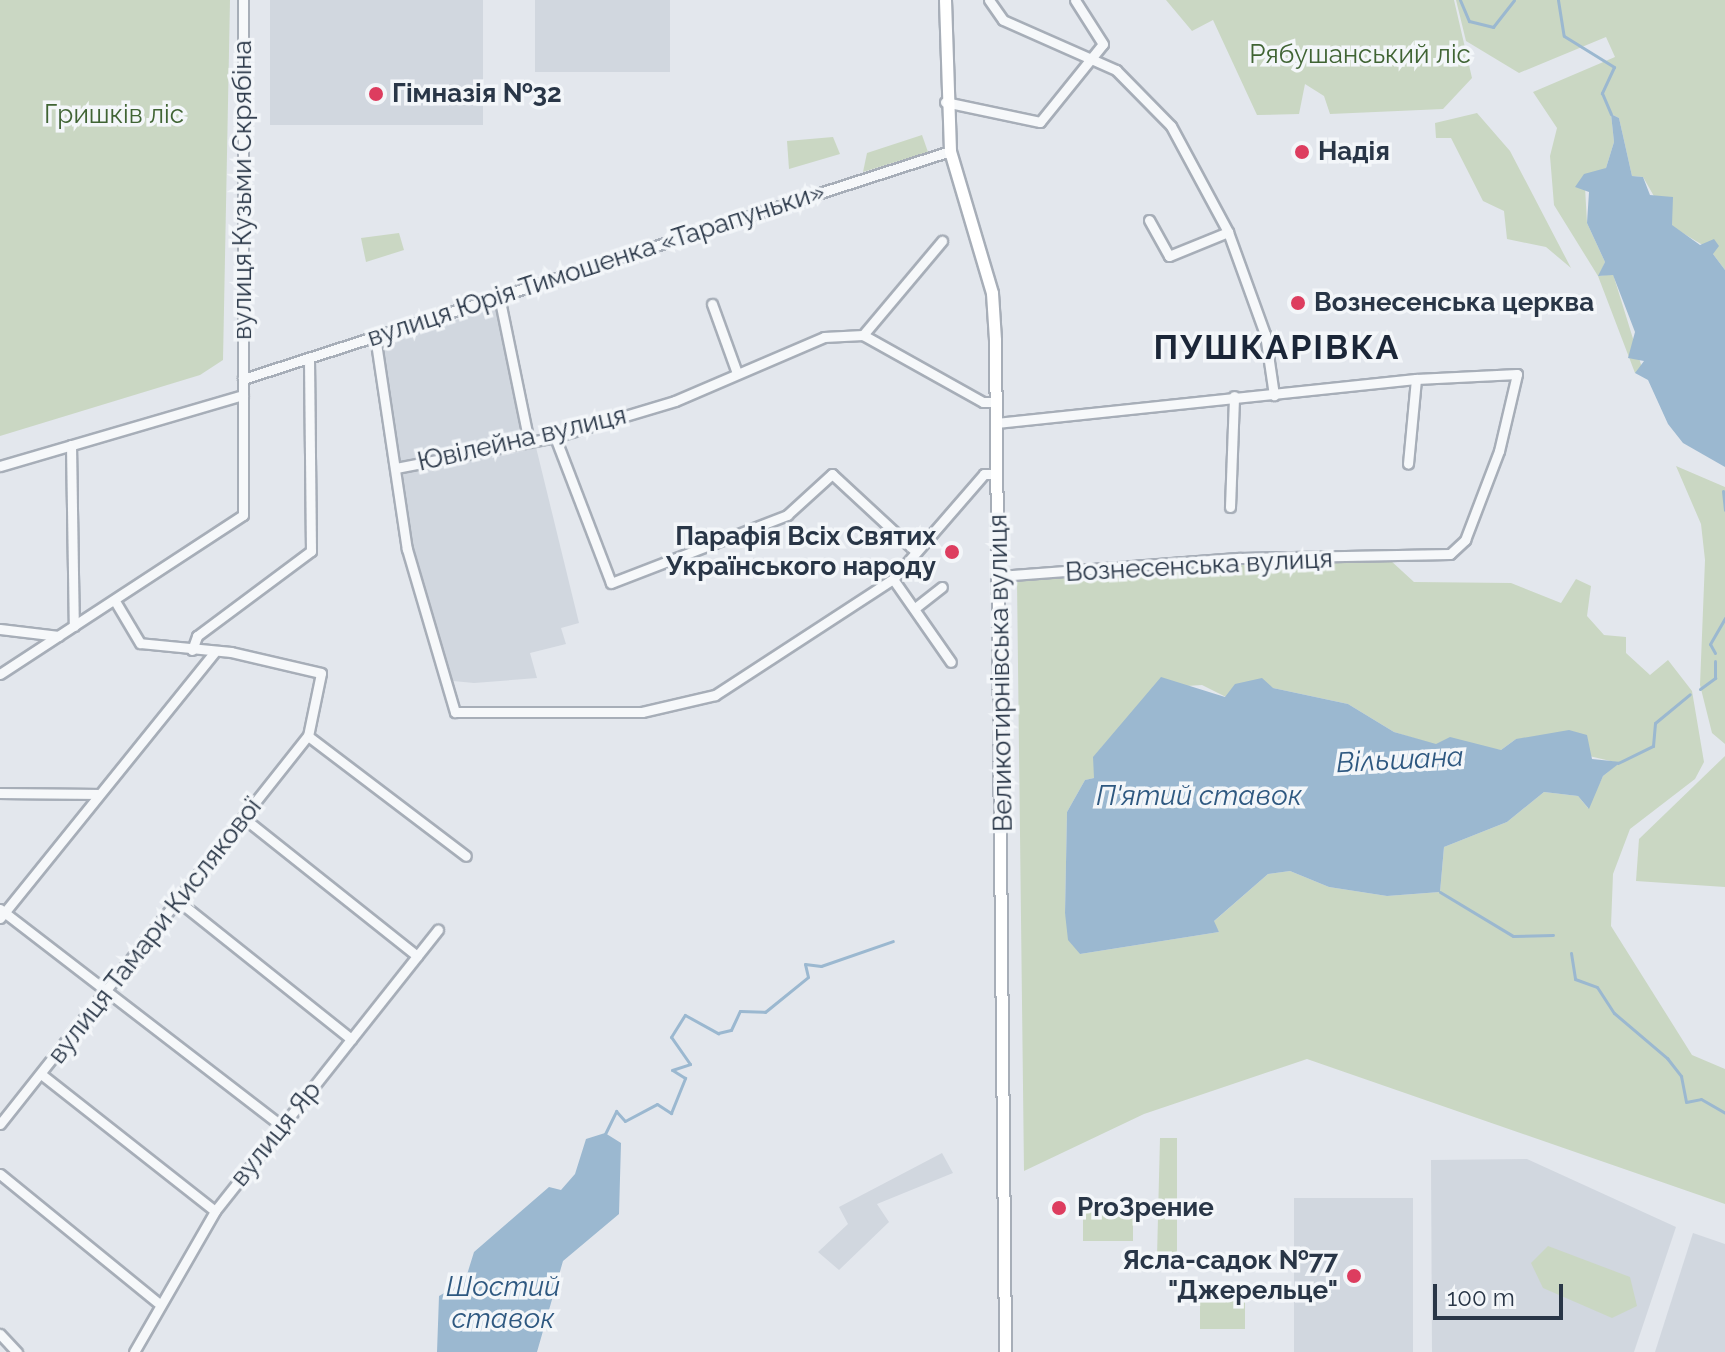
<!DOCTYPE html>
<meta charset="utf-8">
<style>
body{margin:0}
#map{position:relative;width:1725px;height:1352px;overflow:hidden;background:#e3e7ed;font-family:Raleway,sans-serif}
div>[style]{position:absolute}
.built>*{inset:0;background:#d1d7df;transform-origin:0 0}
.green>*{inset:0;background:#cad7c3;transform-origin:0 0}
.water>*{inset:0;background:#9bb8d0}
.stream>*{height:3px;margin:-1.5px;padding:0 1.5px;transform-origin:1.5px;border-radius:1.5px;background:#9bb8d0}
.roads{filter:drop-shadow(2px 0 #a7aeb8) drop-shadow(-2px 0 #a7aeb8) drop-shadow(0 2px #a7aeb8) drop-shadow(0 -2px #a7aeb8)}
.minor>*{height:9px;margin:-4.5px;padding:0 4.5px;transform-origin:4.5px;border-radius:4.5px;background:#f6f8fa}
.major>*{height:11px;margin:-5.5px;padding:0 5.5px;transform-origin:5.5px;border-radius:5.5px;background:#fff}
.dots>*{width:22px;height:22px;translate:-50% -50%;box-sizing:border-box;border:4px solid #f3f6f9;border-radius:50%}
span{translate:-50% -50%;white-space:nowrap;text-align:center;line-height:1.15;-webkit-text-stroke:7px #f3f6f9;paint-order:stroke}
.park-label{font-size:26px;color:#406434}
.poi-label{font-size:26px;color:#293647;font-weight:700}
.left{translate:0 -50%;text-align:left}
.right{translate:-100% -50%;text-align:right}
.street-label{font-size:26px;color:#293647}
.water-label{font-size:28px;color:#2e5880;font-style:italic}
.district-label{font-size:34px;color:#1b2638;font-weight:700;letter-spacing:2px}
.scale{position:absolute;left:1433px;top:1284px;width:130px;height:36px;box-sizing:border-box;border:4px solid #293647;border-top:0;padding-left:10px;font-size:24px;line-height:28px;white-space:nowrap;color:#293647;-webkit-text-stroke:6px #f3f6f9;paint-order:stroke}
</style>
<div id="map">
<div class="built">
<div style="left:270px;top:0;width:213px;height:125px"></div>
<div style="left:535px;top:0;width:135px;height:72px"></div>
<div style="clip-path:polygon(501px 304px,579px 623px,561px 628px,566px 644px,530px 653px,537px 678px,474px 683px,453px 681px,407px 549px,378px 348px)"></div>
<div style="clip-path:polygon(942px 1153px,953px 1173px,877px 1204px,889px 1222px,839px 1270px,818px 1252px,848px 1224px,839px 1207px)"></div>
<div style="clip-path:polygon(1527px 1159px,1676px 1227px,1634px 1352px,1432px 1352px,1431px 1160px)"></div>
<div style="left:1413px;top:1198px;width:154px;height:119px;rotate:90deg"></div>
<div style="clip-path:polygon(1693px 1233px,1725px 1244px,1725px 1352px,1655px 1352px)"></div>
</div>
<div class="green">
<div style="clip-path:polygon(0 0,230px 0,223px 360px,200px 375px,0 436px)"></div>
<div style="clip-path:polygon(1166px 0,1454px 0,1472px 78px,1443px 109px,1330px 114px,1324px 96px,1305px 84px,1299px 114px,1257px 115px,1213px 20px,1192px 31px)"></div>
<div style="clip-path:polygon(1456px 0,1725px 0,1725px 270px,1713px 254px,1714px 240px,1706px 247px,1671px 226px,1643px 177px,1632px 176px,1619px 118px,1611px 114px,1614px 142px,1606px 168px,1585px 187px,1587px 223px,1605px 262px,1599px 276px,1613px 274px,1643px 371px,1635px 373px,1598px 276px,1554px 205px,1550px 156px,1557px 128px,1533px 92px,1615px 57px,1606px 37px,1519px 73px,1466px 41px)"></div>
<div style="clip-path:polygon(1477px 113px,1510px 151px,1571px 268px,1546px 247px,1507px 239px,1504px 211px,1483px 201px,1451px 138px,1436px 138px,1435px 123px)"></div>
<div style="clip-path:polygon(922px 135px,928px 152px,863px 172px,867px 153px)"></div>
<div style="clip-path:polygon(833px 137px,840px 154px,789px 169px,787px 141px)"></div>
<div style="clip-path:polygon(399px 233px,404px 250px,366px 262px,361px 238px)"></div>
<div style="clip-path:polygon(1676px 466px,1725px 487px,1725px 744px,1712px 733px,1700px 685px,1705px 560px,1701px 524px)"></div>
<div style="clip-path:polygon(evenodd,1328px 558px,1390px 560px,1414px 582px,1511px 583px,1561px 603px,1576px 579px,1591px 586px,1587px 616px,1604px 635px,1626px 637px,1626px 653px,1650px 675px,1668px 660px,1692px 691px,1704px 762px,1695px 779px,1630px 829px,1613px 874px,1611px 926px,1692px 1055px,1725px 1069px,1725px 1204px,1307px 1059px,1144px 1114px,1024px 1171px,1017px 581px,1328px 558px,1202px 685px,1226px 697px,1273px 688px,1348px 704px,1394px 732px,1436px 745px,1501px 750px,1516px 739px,1619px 763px,1603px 776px,1588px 808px,1578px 796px,1544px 792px,1507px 822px,1444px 847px,1440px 892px,1387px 896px,1329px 887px,1290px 871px,1268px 874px,1213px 922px,1219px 932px,1080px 954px,1065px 913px,1067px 812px,1085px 780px,1094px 778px,1101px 748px,1156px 688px,1202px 685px)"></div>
<div style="clip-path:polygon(1725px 756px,1725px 887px,1636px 881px,1639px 839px)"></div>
<div style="clip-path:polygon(1160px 1138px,1177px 1138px,1177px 1256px,1157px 1257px)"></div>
<div style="left:1083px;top:1205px;width:50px;height:36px"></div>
<div style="clip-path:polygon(1548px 1246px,1630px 1277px,1637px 1306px,1612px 1318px,1543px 1288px,1531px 1263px)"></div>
<div style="left:1200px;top:1299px;width:45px;height:30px"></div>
</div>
<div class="water">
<div style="clip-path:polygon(1611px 114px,1619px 118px,1632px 176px,1643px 177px,1650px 195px,1673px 197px,1672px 225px,1700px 245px,1714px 239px,1719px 246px,1713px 254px,1725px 270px,1725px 467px,1683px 443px,1668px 424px,1648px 380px,1635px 373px,1644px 361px,1628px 358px,1635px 332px,1613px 275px,1598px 276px,1605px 262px,1587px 223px,1589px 192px,1575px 187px,1584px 174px,1606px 168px,1614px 142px)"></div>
<div style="clip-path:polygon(1161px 677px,1225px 697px,1235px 684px,1262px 678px,1273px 688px,1348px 704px,1394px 732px,1436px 744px,1450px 737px,1501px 750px,1516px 739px,1569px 730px,1587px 735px,1592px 759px,1621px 762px,1603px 776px,1589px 809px,1578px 796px,1544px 792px,1507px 822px,1444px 847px,1440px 892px,1387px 896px,1329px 887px,1290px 871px,1268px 874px,1214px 921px,1219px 932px,1080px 954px,1068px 940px,1065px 913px,1067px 812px,1085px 780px,1094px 778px,1093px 757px)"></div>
<div style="clip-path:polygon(605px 1133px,621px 1143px,619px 1214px,563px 1261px,537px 1352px,437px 1352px,439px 1296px,465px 1281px,474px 1252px,549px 1187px,561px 1190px,575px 1174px,586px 1139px)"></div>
</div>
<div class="stream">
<div style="left:1460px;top:0;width:23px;rotate:67deg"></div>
<div style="left:1469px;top:21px;width:25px;rotate:14deg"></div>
<div style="left:1493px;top:27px;width:34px;rotate:-52deg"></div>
<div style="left:1558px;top:0;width:36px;rotate:81deg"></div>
<div style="left:1564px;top:36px;width:59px;rotate:31.8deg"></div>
<div style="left:1614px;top:67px;width:29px;rotate:115deg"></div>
<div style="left:1602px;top:93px;width:23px;rotate:67deg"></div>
<div style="left:1723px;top:491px;width:19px;rotate:84deg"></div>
<div style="left:1715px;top:653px;width:10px;rotate:-119deg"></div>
<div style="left:1710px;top:644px;width:30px;rotate:-60deg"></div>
<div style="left:1700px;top:689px;width:19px;rotate:-36deg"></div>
<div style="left:1715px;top:678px;width:17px;rotate:-90deg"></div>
<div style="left:1618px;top:763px;width:39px;rotate:-26deg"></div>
<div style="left:1653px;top:746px;width:23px;rotate:-85deg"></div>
<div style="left:1655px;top:723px;width:45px;rotate:-39.6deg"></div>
<div style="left:1440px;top:892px;width:85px;rotate:31.1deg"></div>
<div style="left:1513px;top:936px;width:40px;rotate:-1.4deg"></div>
<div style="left:1571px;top:953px;width:26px;rotate:81deg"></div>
<div style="left:1575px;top:979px;width:23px;rotate:20deg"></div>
<div style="left:1597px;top:987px;width:31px;rotate:57deg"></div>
<div style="left:1614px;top:1013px;width:70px;rotate:40.3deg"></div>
<div style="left:1667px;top:1058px;width:23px;rotate:52deg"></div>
<div style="left:1681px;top:1076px;width:26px;rotate:79deg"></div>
<div style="left:1686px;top:1102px;width:15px;rotate:-11deg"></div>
<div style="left:1701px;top:1099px;width:28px;rotate:30deg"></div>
<div style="left:604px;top:1136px;width:28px;rotate:-64deg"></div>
<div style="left:616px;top:1111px;width:13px;rotate:48deg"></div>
<div style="left:625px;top:1121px;width:36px;rotate:-28deg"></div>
<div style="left:657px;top:1104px;width:17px;rotate:33deg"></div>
<div style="left:671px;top:1113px;width:38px;rotate:-68deg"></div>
<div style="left:685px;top:1078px;width:15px;rotate:-148deg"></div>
<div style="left:672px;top:1070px;width:19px;rotate:-18deg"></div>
<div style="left:690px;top:1064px;width:33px;rotate:-125deg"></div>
<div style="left:671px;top:1037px;width:26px;rotate:-58deg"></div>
<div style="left:685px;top:1015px;width:38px;rotate:29deg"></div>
<div style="left:718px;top:1033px;width:13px;rotate:-13deg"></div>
<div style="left:731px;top:1030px;width:21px;rotate:-65deg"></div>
<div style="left:740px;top:1011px;width:25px;rotate:2deg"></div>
<div style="left:765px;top:1012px;width:55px;rotate:-39.1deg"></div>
<div style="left:808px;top:977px;width:13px;rotate:-103deg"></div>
<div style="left:805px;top:964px;width:16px;rotate:7deg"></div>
<div style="left:821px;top:966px;width:76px;rotate:-19.1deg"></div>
</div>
<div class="roads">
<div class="minor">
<div style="left:989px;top:0;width:24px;rotate:55deg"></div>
<div style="left:1003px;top:20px;width:124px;rotate:23.9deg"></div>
<div style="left:1116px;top:70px;width:78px;rotate:45.5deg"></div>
<div style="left:1171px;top:126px;width:120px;rotate:61.7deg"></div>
<div style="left:1228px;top:232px;width:109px;rotate:70.1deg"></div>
<div style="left:1265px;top:334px;width:62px;rotate:81.6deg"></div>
<div style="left:945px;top:102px;width:97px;rotate:11.9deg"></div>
<div style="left:1040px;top:122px;width:100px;rotate:-51.1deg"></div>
<div style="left:1103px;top:44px;width:52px;rotate:-122.5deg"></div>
<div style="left:1149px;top:220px;width:41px;rotate:60.9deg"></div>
<div style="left:1169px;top:256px;width:64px;rotate:-22.1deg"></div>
<div style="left:499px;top:296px;width:149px;rotate:78.4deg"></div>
<div style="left:712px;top:304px;width:73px;rotate:70.1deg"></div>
<div style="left:863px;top:335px;width:123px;rotate:-50deg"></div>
<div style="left:375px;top:336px;width:215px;rotate:81.5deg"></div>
<div style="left:407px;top:549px;width:170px;rotate:73.6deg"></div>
<div style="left:455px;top:712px;width:187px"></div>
<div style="left:642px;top:712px;width:75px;rotate:-13.1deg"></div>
<div style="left:715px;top:695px;width:212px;rotate:-33.1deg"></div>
<div style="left:893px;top:579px;width:139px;rotate:-49.1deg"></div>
<div style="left:984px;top:474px;width:13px"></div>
<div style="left:243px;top:379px;width:743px;rotate:-17.87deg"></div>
<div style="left:996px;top:423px;width:422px;rotate:-6deg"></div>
<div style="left:555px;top:437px;width:156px;rotate:69deg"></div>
<div style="left:611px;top:583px;width:189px;rotate:-21.1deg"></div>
<div style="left:787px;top:515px;width:61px;rotate:-42.3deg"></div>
<div style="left:832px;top:474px;width:110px;rotate:42.8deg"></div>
<div style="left:71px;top:445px;width:181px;rotate:89.1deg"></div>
<div style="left:0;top:466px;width:253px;rotate:-16.3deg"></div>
<div style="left:396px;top:468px;width:162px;rotate:-11deg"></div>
<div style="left:555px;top:437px;width:125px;rotate:-16.7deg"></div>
<div style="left:675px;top:401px;width:162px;rotate:-23.2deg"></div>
<div style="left:824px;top:337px;width:39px;rotate:-3deg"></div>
<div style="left:863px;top:335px;width:137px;rotate:29.2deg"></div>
<div style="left:983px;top:402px;width:13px"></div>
<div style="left:1230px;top:507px;width:111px;rotate:-87.9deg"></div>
<div style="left:999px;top:576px;width:242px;rotate:-4.3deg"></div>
<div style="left:1240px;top:558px;width:210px;rotate:-1.1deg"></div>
<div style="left:1450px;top:554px;width:21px;rotate:-43deg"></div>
<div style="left:1465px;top:540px;width:95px;rotate:-69.1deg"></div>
<div style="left:1499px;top:451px;width:79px;rotate:-76.8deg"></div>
<div style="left:1517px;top:374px;width:101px;rotate:177.2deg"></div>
<div style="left:1416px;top:379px;width:85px;rotate:95.4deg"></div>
<div style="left:893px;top:579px;width:101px;rotate:55.1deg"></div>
<div style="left:915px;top:608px;width:34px;rotate:-38deg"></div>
<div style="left:0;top:629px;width:59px;rotate:6.8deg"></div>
<div style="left:192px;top:650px;width:15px;rotate:-70deg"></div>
<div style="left:197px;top:636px;width:142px;rotate:-36.7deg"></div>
<div style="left:311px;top:551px;width:193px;rotate:-90.6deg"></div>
<div style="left:0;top:674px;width:290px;rotate:-33.2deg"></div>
<div style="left:243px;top:515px;width:515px;rotate:-90deg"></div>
<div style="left:308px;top:736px;width:198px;rotate:37.2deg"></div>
<div style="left:0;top:793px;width:97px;rotate:0.6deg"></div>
<div style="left:245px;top:819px;width:220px;rotate:38.5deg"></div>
<div style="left:177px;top:900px;width:223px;rotate:38.6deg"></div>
<div style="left:0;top:909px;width:357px;rotate:37.6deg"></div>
<div style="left:0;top:918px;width:341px;rotate:-51.1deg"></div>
<div style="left:41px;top:1074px;width:221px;rotate:38.2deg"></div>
<div style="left:0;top:1124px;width:495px;rotate:-51.6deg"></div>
<div style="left:308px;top:736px;width:64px;rotate:-78.3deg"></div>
<div style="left:321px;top:673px;width:92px;rotate:-166.9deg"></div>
<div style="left:231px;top:652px;width:91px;rotate:-174.4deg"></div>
<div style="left:140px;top:643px;width:49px;rotate:-120.8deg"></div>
<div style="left:0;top:1174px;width:203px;rotate:39.2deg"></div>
<div style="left:0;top:1334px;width:25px;rotate:47deg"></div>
<div style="left:134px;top:1352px;width:163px;rotate:-60.1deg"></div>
<div style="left:215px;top:1211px;width:359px;rotate:-51.6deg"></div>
</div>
<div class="major">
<div style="left:945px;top:0;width:151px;rotate:88.1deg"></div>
<div style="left:950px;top:151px;width:148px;rotate:73.5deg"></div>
<div style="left:992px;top:293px;width:47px;rotate:86.3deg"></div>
<div style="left:995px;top:340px;width:1012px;rotate:89.43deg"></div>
</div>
</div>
<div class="dots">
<div style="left:376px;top:94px;background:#dd3d5f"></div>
<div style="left:1302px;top:152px;background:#dd3d5f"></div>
<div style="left:1298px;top:303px;background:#dd3d5f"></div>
<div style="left:952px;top:552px;background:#dd3d5f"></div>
<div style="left:1059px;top:1208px;background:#dd3d5f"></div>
<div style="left:1354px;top:1276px;background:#dd3d5f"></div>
</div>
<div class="park-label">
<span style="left:1360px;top:55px">Рябушанський ліс</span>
<span style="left:114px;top:115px">Гришків ліс</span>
</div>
<div class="poi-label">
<span class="left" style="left:392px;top:94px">Гімназія №32</span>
<span class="left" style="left:1318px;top:152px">Надія</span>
<span class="left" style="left:1314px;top:303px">Вознесенська церква</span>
<span class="right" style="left:936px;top:552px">Парафія Всіх Святих<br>Українського народу</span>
<span class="left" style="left:1077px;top:1208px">ProЗрение</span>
<span class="right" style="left:1338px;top:1276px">Ясла-садок №77<br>"Джерельце"</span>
</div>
<div class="street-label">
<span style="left:243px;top:190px;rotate:-90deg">вулиця Кузьми Скрябіна</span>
<span style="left:596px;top:265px;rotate:-18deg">вулиця Юрія Тимошенка «Тарапуньки»</span>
<span style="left:522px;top:439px;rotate:-13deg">Ювілейна вулиця</span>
<span style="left:1199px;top:566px;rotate:-3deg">Вознесенська вулиця</span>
<span style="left:1001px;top:673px;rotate:-91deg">Великотирнівська вулиця</span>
<span style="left:155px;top:931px;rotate:-52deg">вулиця Тамари Кислякової</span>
<span style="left:276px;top:1134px;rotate:-51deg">вулиця Яр</span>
</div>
<div class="water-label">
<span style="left:1400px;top:760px;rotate:-3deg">Вільшана</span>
<span style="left:1199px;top:796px">П'ятий ставок</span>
<span style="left:503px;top:1303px">Шостий<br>ставок</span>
</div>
<div class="district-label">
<span style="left:1277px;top:348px">ПУШКАРІВКА</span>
</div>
<div class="scale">100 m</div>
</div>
